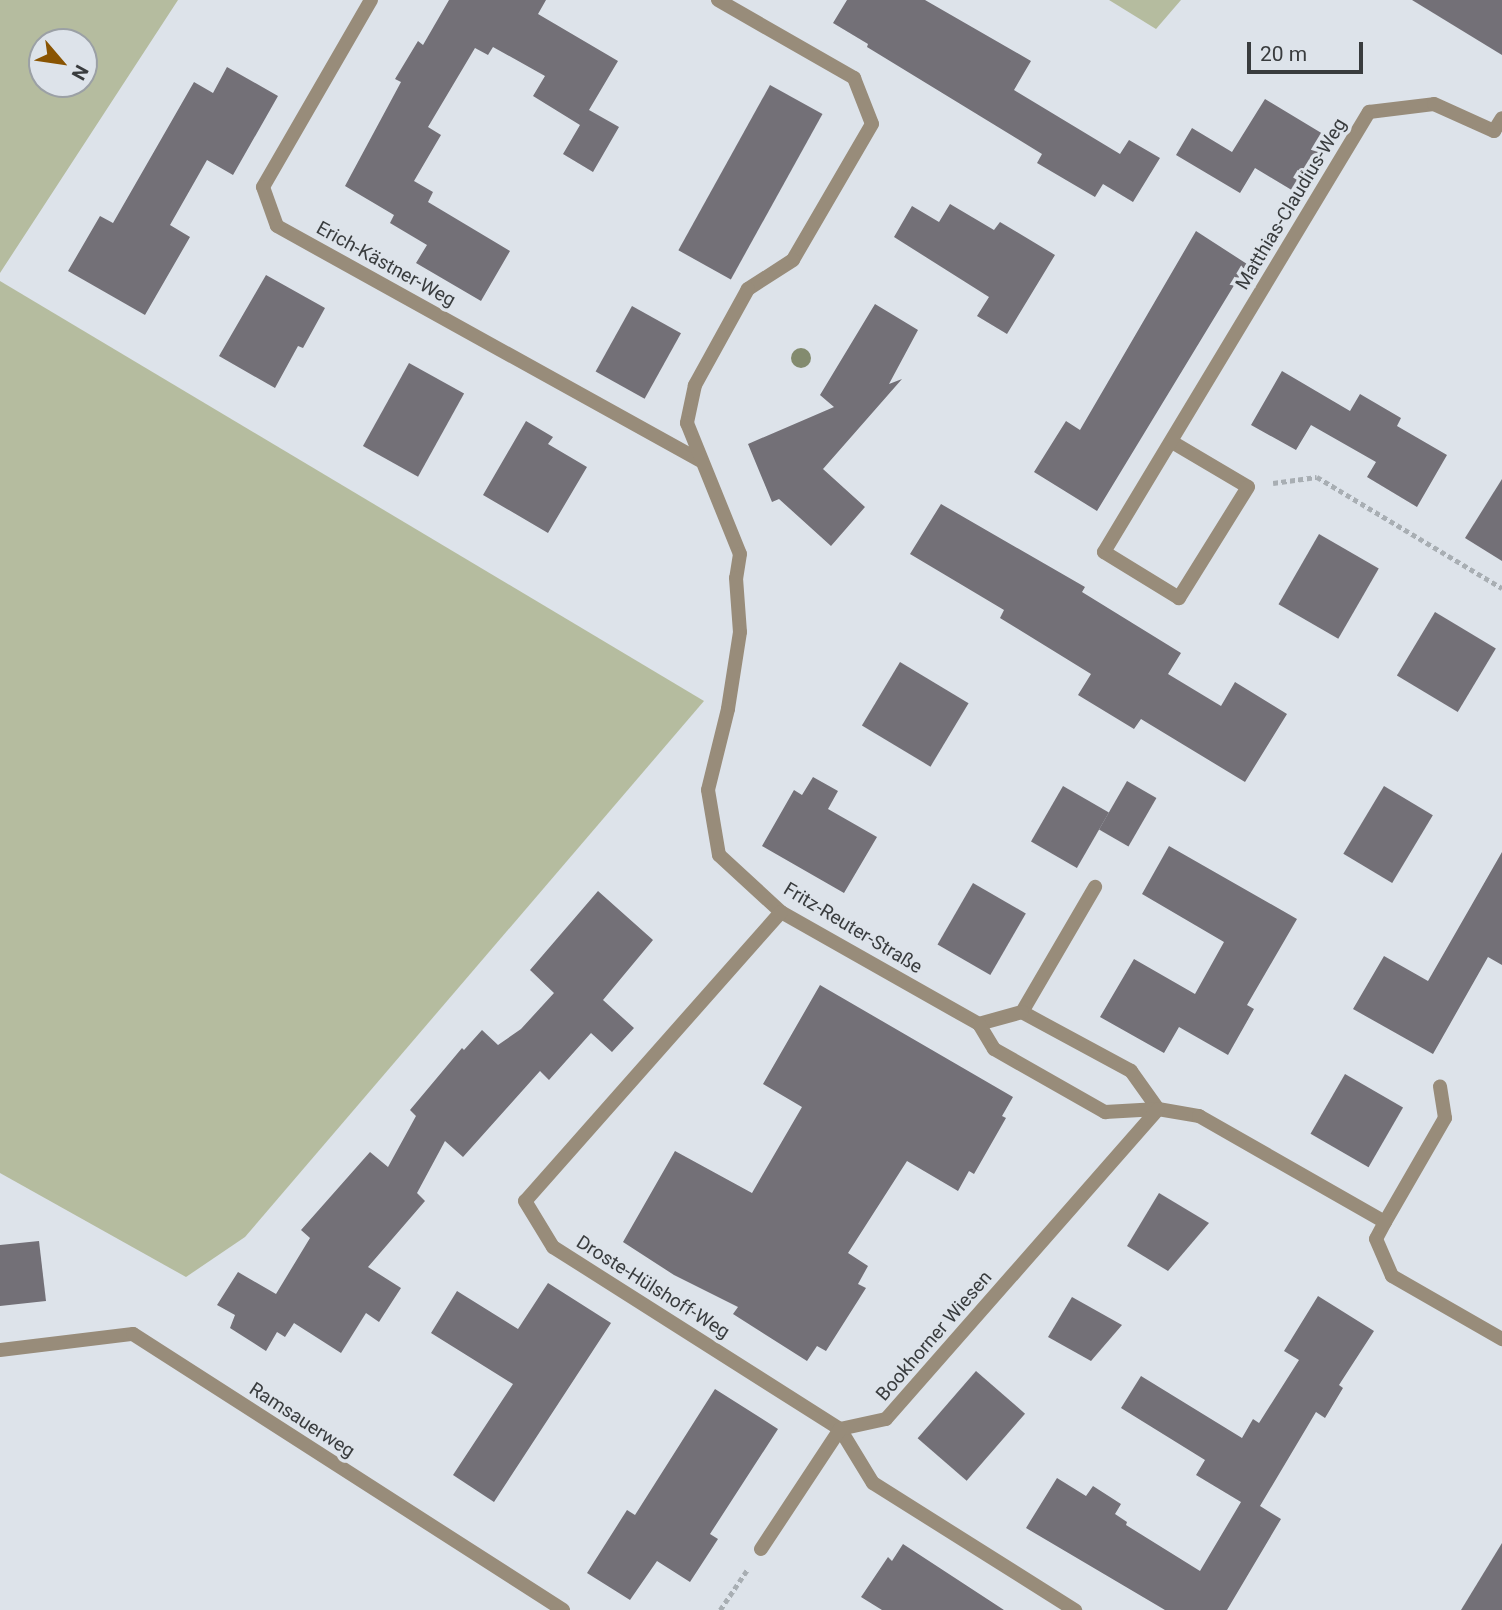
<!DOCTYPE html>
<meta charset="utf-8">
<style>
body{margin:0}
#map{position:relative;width:1502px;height:1610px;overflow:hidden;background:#dde3ea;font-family:Roboto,sans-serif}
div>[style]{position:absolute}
.green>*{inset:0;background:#b5bc9f}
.building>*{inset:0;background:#737077;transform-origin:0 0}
.path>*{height:4.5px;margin-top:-2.25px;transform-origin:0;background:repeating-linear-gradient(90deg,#a8aeb3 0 5px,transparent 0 8.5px)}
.service>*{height:14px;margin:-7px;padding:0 7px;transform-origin:7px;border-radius:7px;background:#988c7a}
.minor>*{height:14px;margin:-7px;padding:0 7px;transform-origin:7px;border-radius:7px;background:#988c7a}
.trees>*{width:20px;height:20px;margin:-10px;border-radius:50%;background:#838b6f}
span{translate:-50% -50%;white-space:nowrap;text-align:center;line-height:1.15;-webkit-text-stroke:7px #dde3ea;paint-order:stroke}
.street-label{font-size:19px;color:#393c3e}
.north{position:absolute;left:28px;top:28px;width:70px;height:70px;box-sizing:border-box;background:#dde3ea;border:2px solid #9ba0a5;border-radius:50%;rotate:119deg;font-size:19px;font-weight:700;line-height:28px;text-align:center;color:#393c3e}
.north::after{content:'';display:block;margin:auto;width:24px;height:32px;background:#895402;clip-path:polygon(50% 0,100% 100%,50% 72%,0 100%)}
.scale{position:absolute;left:1247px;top:42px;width:116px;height:32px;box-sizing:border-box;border:4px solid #393c3e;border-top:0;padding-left:9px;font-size:21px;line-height:24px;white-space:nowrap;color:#393c3e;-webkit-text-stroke:5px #dde3ea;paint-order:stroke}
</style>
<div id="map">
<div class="green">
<div style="clip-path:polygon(evenodd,0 0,178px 0,0 273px,0 0,42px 42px,84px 42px,84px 84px,42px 84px,42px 42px)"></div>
<div style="clip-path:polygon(1109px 0,1181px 0,1156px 29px)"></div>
<div style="clip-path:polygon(0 281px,704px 701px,245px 1237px,186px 1277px,0 1173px)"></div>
</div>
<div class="building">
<div style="clip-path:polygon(449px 0,546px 0,538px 14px,618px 61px,589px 110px,619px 127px,593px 172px,563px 154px,580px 125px,533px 96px,545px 76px,493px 47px,488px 55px,475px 48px,428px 127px,441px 135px,414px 181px,433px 192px,428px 202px,510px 251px,481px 301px,416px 263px,427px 245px,390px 223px,394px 215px,345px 186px,401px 82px,395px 79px,418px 41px,423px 45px)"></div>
<div style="clip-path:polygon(847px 0,925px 0,1031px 61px,1014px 90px,1120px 154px,1129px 140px,1160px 158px,1133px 202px,1103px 184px,1095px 197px,1037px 163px,1042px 154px,867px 47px,868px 44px,833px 23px)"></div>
<div style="clip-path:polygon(1412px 0,1502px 0,1502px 55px)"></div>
<div style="clip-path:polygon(227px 67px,278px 96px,233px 175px,207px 160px,170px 225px,190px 237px,145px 315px,68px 271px,100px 216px,113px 223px,194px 82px,213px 93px)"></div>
<div style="left:770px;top:85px;width:60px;height:189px;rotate:29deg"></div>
<div style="clip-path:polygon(1265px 99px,1328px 137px,1295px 192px,1255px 168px,1240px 193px,1176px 155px,1192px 128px,1232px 152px)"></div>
<div style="clip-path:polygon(950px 204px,994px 230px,1000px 222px,1055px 255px,1007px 334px,977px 316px,989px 297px,894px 237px,912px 206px,939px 222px)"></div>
<div style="clip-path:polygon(1196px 231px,1247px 264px,1097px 511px,1034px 472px,1066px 421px,1080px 430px)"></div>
<div style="clip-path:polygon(266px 275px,325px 308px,303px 348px,298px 346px,275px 388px,219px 356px)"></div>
<div style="clip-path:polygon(875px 304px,918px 330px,889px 384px,902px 379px,823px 469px,865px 507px,831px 546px,779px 499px,772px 502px,748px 444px,834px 407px,820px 395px)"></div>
<div style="left:632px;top:306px;width:56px;height:75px;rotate:29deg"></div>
<div style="left:409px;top:363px;width:63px;height:95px;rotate:29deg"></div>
<div style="clip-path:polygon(1282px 371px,1350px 411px,1360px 394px,1401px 418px,1397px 426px,1447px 455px,1417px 507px,1367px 477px,1376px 462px,1311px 425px,1296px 450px,1251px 425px)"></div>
<div style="clip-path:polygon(526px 421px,553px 437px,548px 444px,587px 467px,548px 533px,483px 495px)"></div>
<div style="clip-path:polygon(1502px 479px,1502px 561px,1465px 538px)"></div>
<div style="clip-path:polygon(941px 504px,1085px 587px,1082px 592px,1181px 653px,1168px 674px,1221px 706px,1235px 682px,1287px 714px,1245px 782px,1141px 719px,1134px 729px,1078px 695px,1091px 674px,1000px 618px,1004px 610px,910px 554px)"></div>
<div style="left:1319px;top:534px;width:69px;height:81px;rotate:30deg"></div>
<div style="left:1435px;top:612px;width:71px;height:74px;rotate:31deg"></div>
<div style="left:900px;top:662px;width:80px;height:74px;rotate:31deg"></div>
<div style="clip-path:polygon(813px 777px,838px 791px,828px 809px,877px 837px,844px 893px,762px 846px,794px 790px,802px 795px)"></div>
<div style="left:1127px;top:781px;width:34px;height:56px;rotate:30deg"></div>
<div style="left:1063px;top:786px;width:53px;height:64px;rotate:30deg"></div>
<div style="left:1384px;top:786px;width:57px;height:79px;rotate:31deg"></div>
<div style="clip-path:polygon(1169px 846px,1297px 919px,1247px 1005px,1254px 1009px,1228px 1055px,1179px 1027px,1164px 1053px,1100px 1017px,1134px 959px,1195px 994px,1224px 942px,1142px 894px)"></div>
<div style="clip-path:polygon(1502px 852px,1502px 965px,1488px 957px,1433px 1054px,1353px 1009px,1384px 956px,1428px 981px)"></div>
<div style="left:973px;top:883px;width:61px;height:71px;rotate:30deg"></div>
<div style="clip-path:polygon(598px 891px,653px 940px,603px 1000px,634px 1028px,612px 1052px,591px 1033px,549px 1080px,540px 1071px,463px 1157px,445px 1141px,417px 1193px,425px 1201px,368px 1267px,401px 1288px,379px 1322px,366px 1313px,341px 1353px,294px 1323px,285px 1337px,277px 1332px,266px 1351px,230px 1328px,235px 1315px,217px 1305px,238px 1272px,276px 1294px,310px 1238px,301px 1230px,370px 1152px,388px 1167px,416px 1116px,410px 1110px,462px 1048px,464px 1050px,482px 1030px,498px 1045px,521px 1029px,554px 993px,530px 970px)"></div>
<div style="clip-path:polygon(820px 985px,1013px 1097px,1002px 1116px,1006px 1118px,974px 1174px,969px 1171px,958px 1191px,907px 1161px,848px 1253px,868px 1266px,858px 1284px,866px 1288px,826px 1351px,817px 1346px,807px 1361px,733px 1314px,738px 1307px,674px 1275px,623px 1242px,675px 1151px,752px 1193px,802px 1107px,763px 1084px)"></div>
<div style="left:1345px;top:1074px;width:67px;height:69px;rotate:30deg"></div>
<div style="clip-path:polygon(1159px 1193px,1209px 1223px,1168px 1271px,1127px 1246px)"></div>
<div style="clip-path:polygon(39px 1241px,46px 1301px,0 1306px,0 1245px)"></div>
<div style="clip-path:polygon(548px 1283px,611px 1323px,494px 1502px,453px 1475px,513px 1384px,431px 1333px,457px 1291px,518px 1329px)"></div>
<div style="clip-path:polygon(1318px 1296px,1374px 1331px,1339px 1385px,1343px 1388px,1325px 1418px,1316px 1412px,1260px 1506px,1281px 1519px,1227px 1610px,1165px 1610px,1026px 1528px,1057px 1478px,1086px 1496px,1093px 1486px,1121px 1504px,1115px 1514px,1127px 1522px,1126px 1525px,1200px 1571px,1241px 1502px,1196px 1475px,1205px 1460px,1121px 1408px,1141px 1376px,1242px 1438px,1253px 1419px,1259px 1423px,1299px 1360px,1284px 1351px)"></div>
<div style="clip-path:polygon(1072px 1297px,1122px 1325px,1091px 1361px,1048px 1337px)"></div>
<div style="left:976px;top:1371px;width:65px;height:89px;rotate:41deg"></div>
<div style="clip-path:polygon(715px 1389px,778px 1429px,710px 1534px,718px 1539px,690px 1582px,657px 1561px,630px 1600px,587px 1573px,627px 1510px,635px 1515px)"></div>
<div style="clip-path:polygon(1502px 1543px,1502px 1610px,1461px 1610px)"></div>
<div style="clip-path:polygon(903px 1544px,1004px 1610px,882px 1610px,861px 1597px,888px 1557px,892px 1561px)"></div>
</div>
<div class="path">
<div style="left:1273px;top:483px;width:44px;rotate:-7.8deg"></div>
<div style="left:1317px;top:477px;width:216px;rotate:31deg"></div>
<div style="left:720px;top:1610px;width:48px;rotate:-56deg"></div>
</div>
<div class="service">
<div style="left:1022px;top:1012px;width:145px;rotate:-59.7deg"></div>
</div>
<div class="minor">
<div style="left:371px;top:0;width:216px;rotate:120deg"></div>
<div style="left:263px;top:187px;width:41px;rotate:70.3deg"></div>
<div style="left:277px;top:226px;width:483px;rotate:29deg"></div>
<div style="left:718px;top:0;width:157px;rotate:29.8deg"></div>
<div style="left:854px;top:78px;width:49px;rotate:68.6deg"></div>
<div style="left:872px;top:124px;width:157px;rotate:120.2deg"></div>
<div style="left:793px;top:260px;width:54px;rotate:147.2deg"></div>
<div style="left:748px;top:289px;width:110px;rotate:118.9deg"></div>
<div style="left:695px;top:385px;width:39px;rotate:102deg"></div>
<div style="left:687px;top:423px;width:141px;rotate:68deg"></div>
<div style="left:740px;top:554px;width:24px;rotate:99deg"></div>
<div style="left:736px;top:578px;width:54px;rotate:85.8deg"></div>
<div style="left:740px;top:632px;width:78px;rotate:98.9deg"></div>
<div style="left:728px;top:709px;width:83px;rotate:103.9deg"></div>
<div style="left:708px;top:790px;width:66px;rotate:80.4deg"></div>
<div style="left:719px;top:855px;width:84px;rotate:42.6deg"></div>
<div style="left:781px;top:912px;width:227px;rotate:29.5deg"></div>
<div style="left:1172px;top:442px;width:88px;rotate:30.6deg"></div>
<div style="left:1248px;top:487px;width:131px;rotate:121.9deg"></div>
<div style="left:1179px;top:598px;width:88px;rotate:-148.5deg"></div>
<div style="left:1104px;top:552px;width:514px;rotate:-58.94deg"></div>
<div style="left:1369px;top:112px;width:65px;rotate:-7deg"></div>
<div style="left:1434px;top:104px;width:66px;rotate:24.2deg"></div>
<div style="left:1494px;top:131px;width:15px;rotate:-58deg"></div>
<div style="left:781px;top:912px;width:386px;rotate:131.5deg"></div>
<div style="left:525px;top:1201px;width:54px;rotate:58.7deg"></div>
<div style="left:553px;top:1247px;width:340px;rotate:32.4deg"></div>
<div style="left:840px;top:1429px;width:63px;rotate:58.6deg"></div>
<div style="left:873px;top:1483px;width:239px;rotate:32.2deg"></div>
<div style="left:1158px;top:1109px;width:47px;rotate:-125.4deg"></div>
<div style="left:1131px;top:1071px;width:124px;rotate:-151.6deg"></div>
<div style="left:1022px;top:1012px;width:45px;rotate:164.4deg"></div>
<div style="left:979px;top:1024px;width:29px;rotate:59deg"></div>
<div style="left:994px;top:1049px;width:128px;rotate:29.6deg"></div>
<div style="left:1105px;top:1112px;width:53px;rotate:-3.2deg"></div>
<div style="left:1158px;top:1109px;width:42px;rotate:9.7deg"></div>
<div style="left:1199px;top:1116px;width:214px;rotate:29.7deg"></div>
<div style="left:1385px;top:1222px;width:19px;rotate:118deg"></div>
<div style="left:1376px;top:1239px;width:40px;rotate:66.6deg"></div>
<div style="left:1392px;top:1276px;width:127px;rotate:29.8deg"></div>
<div style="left:1385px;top:1222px;width:120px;rotate:-60deg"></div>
<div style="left:1445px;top:1118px;width:32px;rotate:-99deg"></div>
<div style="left:0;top:1350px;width:134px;rotate:-6.9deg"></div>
<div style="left:133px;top:1334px;width:511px;rotate:32.69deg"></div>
<div style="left:840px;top:1429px;width:47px;rotate:-12.3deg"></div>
<div style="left:886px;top:1419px;width:412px;rotate:-48.7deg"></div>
<div style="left:761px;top:1549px;width:144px;rotate:-56.6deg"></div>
</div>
<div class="trees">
<div style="left:801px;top:358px"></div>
</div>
<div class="street-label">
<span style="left:1291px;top:204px;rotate:-59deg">Matthias-Claudius-Weg</span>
<span style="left:386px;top:264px;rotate:29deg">Erich-Kästner-Weg</span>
<span style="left:853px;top:928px;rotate:31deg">Fritz-Reuter-Straße</span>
<span style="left:653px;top:1287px;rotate:32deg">Droste-Hülshoff-Weg</span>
<span style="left:934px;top:1336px;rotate:-49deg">Bookhorner Wiesen</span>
<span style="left:302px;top:1420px;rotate:33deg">Ramsauerweg</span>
</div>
<div class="north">N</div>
<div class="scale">20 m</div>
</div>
